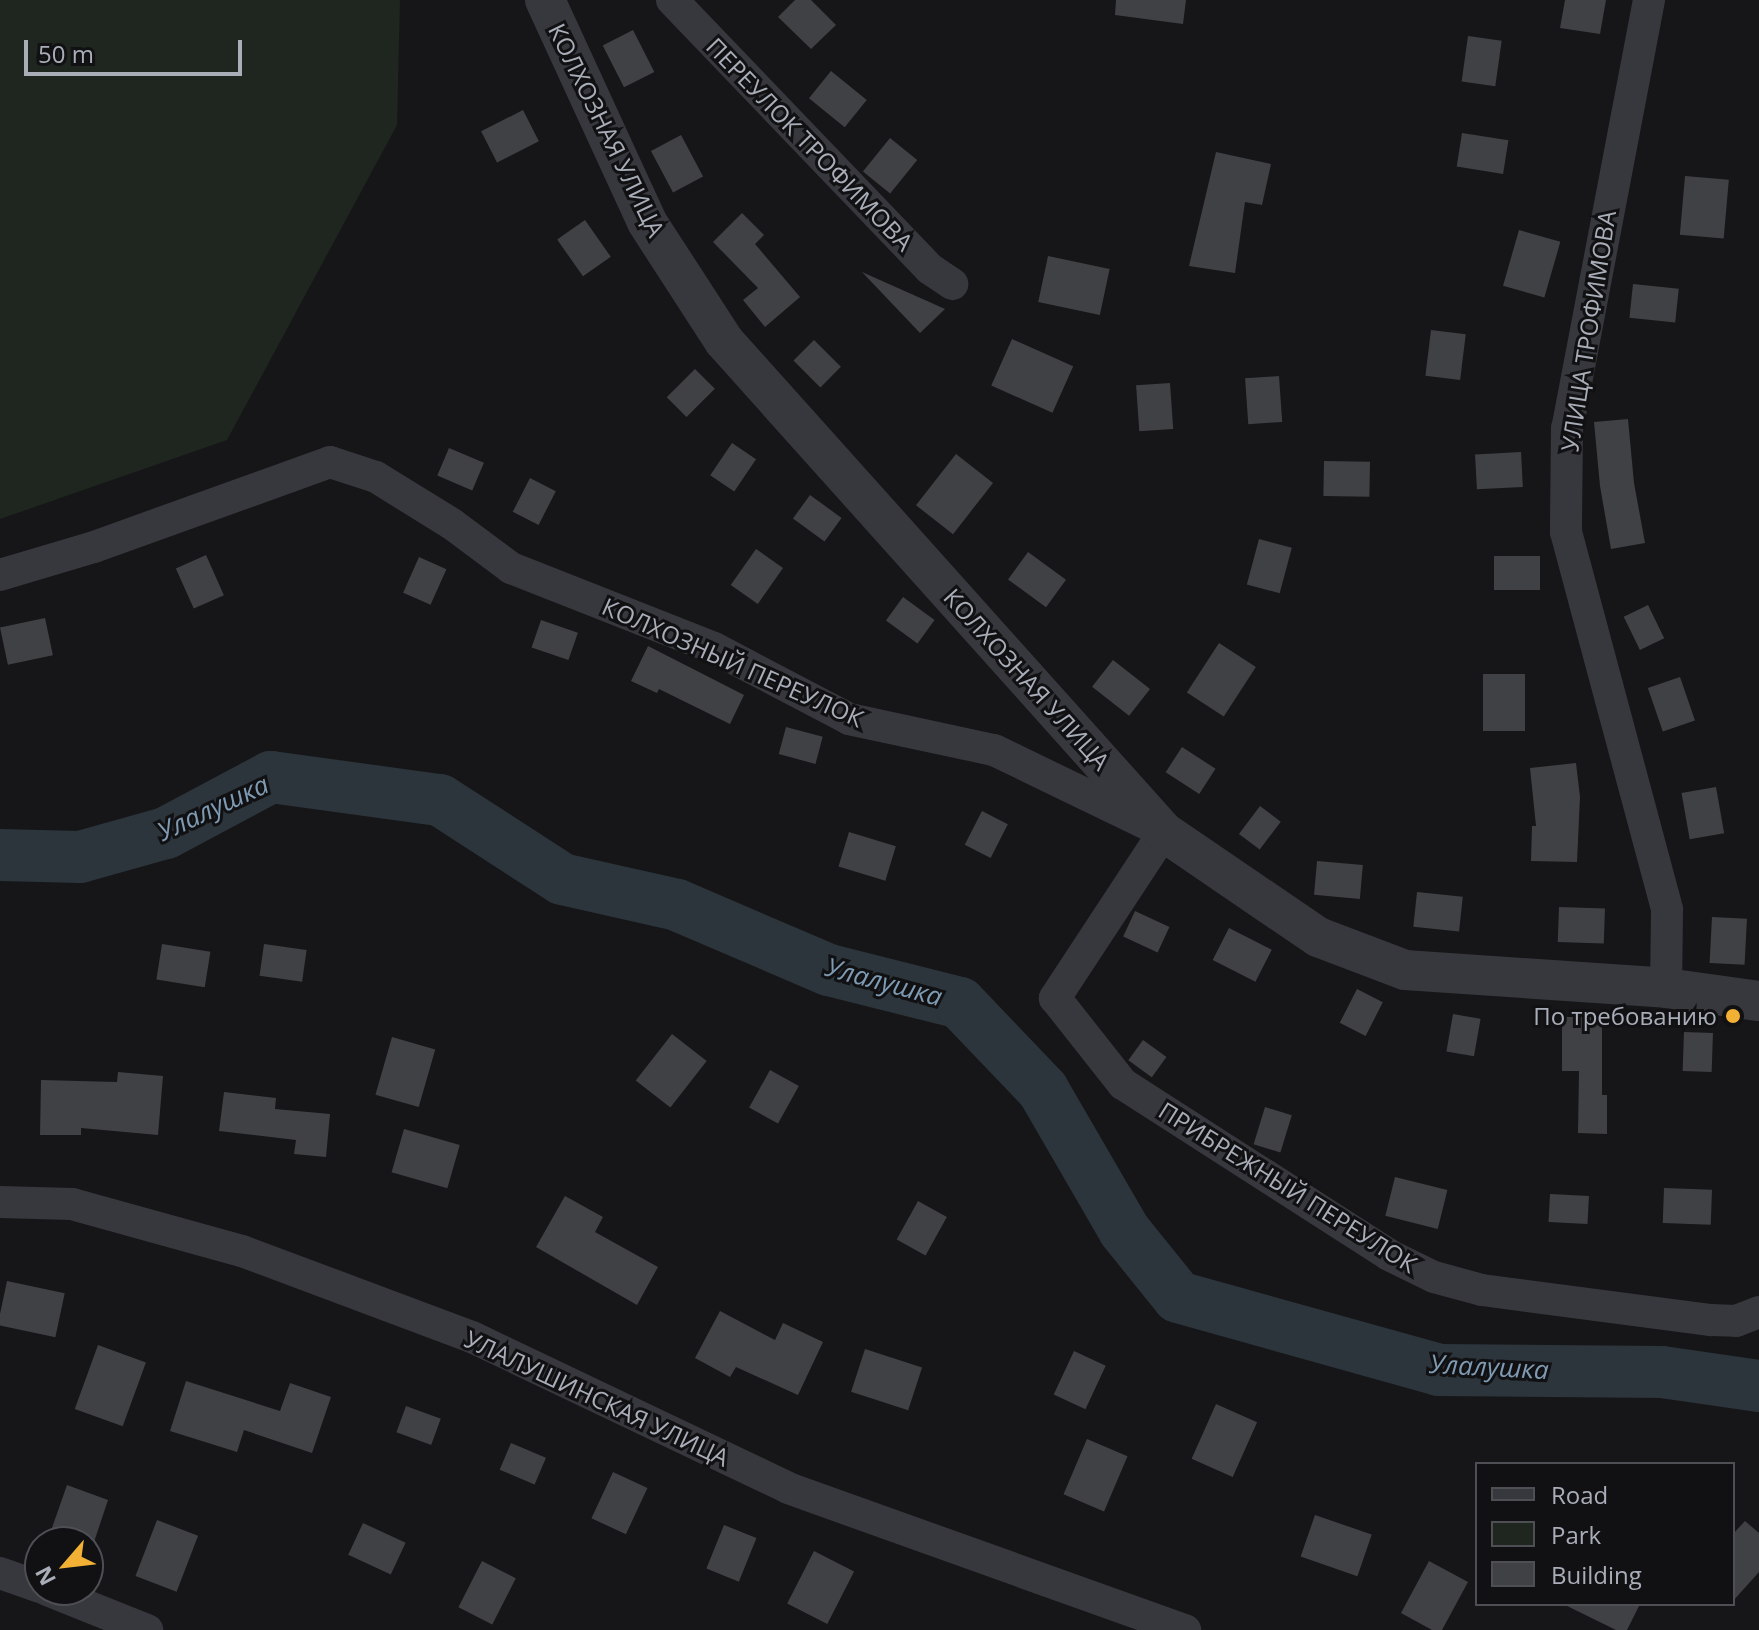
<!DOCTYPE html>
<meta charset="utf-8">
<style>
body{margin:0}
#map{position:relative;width:1759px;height:1630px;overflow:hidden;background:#161618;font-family:"Open Sans",sans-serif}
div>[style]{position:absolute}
.green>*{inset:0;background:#1e261f}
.river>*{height:52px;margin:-26px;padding:0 26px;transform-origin:26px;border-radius:26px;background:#2c353c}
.building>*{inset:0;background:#404145;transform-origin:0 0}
.minor>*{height:32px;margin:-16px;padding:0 16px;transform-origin:16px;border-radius:16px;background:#37383d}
.tertiary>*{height:40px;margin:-20px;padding:0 20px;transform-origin:20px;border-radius:20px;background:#37383d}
.dots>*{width:22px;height:22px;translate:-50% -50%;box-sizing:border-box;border:4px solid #111113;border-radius:50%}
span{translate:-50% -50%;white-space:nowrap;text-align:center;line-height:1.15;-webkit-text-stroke:6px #111113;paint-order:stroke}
.street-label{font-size:24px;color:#a8adb8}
.poi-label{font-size:24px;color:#a8adb8}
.right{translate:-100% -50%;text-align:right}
.water-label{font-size:26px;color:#7f9bb3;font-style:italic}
.legend{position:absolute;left:1475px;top:1462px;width:260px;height:144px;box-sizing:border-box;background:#111113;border:2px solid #4d4f55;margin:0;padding:10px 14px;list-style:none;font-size:24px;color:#a8adb8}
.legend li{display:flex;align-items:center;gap:16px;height:40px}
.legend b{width:40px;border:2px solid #4d4f55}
.north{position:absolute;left:24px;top:1526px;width:80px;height:80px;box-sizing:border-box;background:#111113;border:2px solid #4d4f55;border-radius:50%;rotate:242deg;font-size:22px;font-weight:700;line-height:32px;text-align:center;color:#a8adb8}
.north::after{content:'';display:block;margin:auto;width:28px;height:36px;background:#f2b134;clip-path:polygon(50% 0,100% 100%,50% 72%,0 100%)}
.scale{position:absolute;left:24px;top:40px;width:218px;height:36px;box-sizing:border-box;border:4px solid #a8adb8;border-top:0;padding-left:10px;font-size:24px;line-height:28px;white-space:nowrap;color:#a8adb8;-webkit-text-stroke:6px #111113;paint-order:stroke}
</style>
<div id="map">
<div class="green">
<div style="clip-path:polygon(0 0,400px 0,397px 125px,227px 440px,0 519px)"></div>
</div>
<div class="river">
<div style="left:0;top:855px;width:80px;rotate:1.4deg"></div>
<div style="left:80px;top:857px;width:89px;rotate:-15.6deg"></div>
<div style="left:166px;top:833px;width:119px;rotate:-28.1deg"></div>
<div style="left:271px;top:777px;width:171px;rotate:7.8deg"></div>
<div style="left:440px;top:800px;width:145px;rotate:32.9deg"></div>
<div style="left:562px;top:879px;width:118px;rotate:12.7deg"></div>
<div style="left:677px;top:905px;width:165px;rotate:23.2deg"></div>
<div style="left:829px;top:970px;width:135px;rotate:14.1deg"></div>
<div style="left:960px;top:1003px;width:120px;rotate:46.3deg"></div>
<div style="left:1043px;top:1090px;width:162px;rotate:59.9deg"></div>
<div style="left:1124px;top:1230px;width:86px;rotate:51.1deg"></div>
<div style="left:1178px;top:1297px;width:271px;rotate:15.6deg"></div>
<div style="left:1439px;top:1370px;width:223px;rotate:0.5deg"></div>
<div style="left:1662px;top:1372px;width:98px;rotate:8.2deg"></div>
</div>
<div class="building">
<div style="clip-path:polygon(795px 0,811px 0,836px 25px,811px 49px,778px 17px)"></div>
<div style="clip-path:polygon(1116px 0,1186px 0,1183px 24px,1115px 15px)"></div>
<div style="clip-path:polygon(1565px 0,1606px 0,1600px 34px,1560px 28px)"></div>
<div style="left:633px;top:30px;width:47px;height:34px;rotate:63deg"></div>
<div style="left:1468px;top:36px;width:34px;height:46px;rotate:8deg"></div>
<div style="left:831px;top:71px;width:46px;height:35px;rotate:39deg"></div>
<div style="left:523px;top:110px;width:35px;height:47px;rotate:63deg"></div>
<div style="left:1462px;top:133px;width:47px;height:34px;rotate:9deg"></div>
<div style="left:681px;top:135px;width:47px;height:34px;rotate:62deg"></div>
<div style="left:890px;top:138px;width:35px;height:43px;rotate:39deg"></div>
<div style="clip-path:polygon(1216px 152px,1271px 164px,1262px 205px,1245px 202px,1235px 273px,1189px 266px)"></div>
<div style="left:1685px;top:176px;width:44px;height:59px;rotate:5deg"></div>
<div style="clip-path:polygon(742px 213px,764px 235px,755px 244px,800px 297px,765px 327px,743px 300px,758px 288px,713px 242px)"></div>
<div style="left:585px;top:220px;width:45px;height:34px;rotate:55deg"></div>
<div style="left:1519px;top:230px;width:43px;height:58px;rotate:16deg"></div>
<div style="left:1048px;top:256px;width:63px;height:47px;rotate:12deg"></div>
<div style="clip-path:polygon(862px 272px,945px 309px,920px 333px)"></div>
<div style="left:1633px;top:284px;width:46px;height:34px;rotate:6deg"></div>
<div style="left:1431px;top:330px;width:35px;height:46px;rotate:7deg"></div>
<div style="left:1012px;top:339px;width:67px;height:51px;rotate:24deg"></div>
<div style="left:814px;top:340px;width:38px;height:29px;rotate:45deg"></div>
<div style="left:695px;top:369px;width:28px;height:40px;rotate:45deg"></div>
<div style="left:1279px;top:376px;width:46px;height:34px;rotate:86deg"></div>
<div style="left:1170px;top:383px;width:46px;height:34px;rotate:86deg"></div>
<div style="clip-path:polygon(1628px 419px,1634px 483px,1645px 543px,1611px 549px,1600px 486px,1594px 422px)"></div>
<div style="left:732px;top:443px;width:29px;height:39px;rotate:34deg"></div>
<div style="left:449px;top:448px;width:38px;height:30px;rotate:23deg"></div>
<div style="left:1521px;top:452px;width:35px;height:46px;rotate:87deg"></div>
<div style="left:956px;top:454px;width:47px;height:65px;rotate:38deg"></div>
<div style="left:1324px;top:461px;width:46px;height:35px;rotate:1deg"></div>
<div style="left:530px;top:478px;width:29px;height:38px;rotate:27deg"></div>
<div style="left:810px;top:495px;width:39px;height:29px;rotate:36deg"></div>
<div style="left:1259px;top:539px;width:34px;height:47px;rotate:15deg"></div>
<div style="left:756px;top:549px;width:33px;height:44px;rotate:35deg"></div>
<div style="left:1028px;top:552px;width:47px;height:34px;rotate:36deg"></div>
<div style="left:206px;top:555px;width:44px;height:33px;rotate:66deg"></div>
<div style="left:1494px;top:556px;width:46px;height:34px"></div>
<div style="left:419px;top:557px;width:30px;height:39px;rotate:24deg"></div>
<div style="left:903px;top:597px;width:39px;height:29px;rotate:36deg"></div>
<div style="left:1648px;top:605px;width:37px;height:27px;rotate:64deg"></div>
<div style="left:45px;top:618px;width:38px;height:46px;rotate:78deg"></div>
<div style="left:541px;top:620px;width:39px;height:29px;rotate:19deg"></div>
<div style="left:1219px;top:643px;width:44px;height:59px;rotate:33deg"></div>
<div style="clip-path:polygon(648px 646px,744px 695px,730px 724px,659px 689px,657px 693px,631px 681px)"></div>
<div style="left:1113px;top:660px;width:47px;height:34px;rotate:38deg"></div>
<div style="left:1483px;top:674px;width:42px;height:57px"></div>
<div style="left:1680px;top:677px;width:46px;height:34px;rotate:71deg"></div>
<div style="left:786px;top:727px;width:38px;height:28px;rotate:15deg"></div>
<div style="left:1182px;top:747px;width:40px;height:30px;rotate:33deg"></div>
<div style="clip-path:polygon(1576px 763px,1580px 797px,1577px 862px,1531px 861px,1532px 826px,1536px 826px,1530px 768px)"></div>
<div style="left:1716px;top:787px;width:47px;height:35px;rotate:80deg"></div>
<div style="left:1260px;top:806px;width:26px;height:35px;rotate:37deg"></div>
<div style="left:982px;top:811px;width:29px;height:38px;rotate:27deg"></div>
<div style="left:849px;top:832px;width:49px;height:36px;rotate:17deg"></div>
<div style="left:1317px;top:861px;width:46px;height:34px;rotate:5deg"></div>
<div style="left:1417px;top:892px;width:46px;height:35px;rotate:6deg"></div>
<div style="left:1559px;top:907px;width:46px;height:35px;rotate:2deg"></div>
<div style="left:1135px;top:911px;width:38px;height:28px;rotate:25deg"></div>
<div style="left:1712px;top:917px;width:35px;height:46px;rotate:3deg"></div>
<div style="left:1229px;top:928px;width:48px;height:36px;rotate:27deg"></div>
<div style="left:162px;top:944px;width:49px;height:36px;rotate:9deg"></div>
<div style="left:264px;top:944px;width:43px;height:32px;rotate:8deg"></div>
<div style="left:1357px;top:989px;width:29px;height:38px;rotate:27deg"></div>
<div style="left:1453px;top:1014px;width:28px;height:38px;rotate:10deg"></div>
<div style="clip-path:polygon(1562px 1017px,1602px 1017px,1602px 1095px,1607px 1095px,1607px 1134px,1578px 1133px,1579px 1071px,1562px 1071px)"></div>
<div style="left:1684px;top:1032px;width:29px;height:39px;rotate:2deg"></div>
<div style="left:672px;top:1034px;width:44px;height:59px;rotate:38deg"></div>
<div style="left:392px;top:1037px;width:45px;height:60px;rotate:16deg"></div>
<div style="left:1143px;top:1040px;width:29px;height:25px;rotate:36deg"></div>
<div style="left:770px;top:1070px;width:33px;height:43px;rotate:29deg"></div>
<div style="clip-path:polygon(118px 1072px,163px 1076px,158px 1135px,81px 1128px,81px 1135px,40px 1135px,41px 1080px,117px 1082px)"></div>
<div style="clip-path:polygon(224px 1092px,276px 1098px,275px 1109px,330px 1114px,326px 1157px,294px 1154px,296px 1140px,219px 1131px)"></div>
<div style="left:1265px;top:1107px;width:28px;height:39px;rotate:17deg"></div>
<div style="left:404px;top:1129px;width:58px;height:45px;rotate:16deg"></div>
<div style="left:1395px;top:1177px;width:54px;height:40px;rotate:14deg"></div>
<div style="left:1664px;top:1188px;width:48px;height:35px;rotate:2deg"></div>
<div style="left:1550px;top:1194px;width:39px;height:28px;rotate:3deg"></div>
<div style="clip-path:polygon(565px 1196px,603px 1217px,595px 1232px,658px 1267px,637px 1305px,536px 1247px)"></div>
<div style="left:918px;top:1201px;width:33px;height:44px;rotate:29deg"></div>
<div style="left:7px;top:1281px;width:59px;height:45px;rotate:12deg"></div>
<div style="clip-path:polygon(720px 1311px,775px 1340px,783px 1323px,823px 1342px,798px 1395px,736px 1367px,730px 1377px,695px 1358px)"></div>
<div style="left:98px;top:1345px;width:51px;height:68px;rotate:20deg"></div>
<div style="left:865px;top:1349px;width:60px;height:45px;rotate:18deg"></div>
<div style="left:1074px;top:1351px;width:35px;height:48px;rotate:25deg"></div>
<div style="clip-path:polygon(186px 1381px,280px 1411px,290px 1383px,331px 1397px,312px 1453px,244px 1430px,237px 1452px,170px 1431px)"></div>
<div style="left:1216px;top:1404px;width:45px;height:60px;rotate:24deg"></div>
<div style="left:406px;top:1406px;width:37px;height:28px;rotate:20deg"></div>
<div style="left:1087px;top:1439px;width:44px;height:60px;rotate:23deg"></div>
<div style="left:511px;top:1443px;width:38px;height:29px;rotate:23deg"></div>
<div style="left:613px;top:1472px;width:38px;height:51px;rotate:25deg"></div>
<div style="clip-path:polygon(67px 1485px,108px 1500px,94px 1542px,47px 1542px)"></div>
<div style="left:1315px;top:1515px;width:60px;height:44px;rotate:19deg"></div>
<div style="left:157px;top:1520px;width:44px;height:60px;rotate:21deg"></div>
<div style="clip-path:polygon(1745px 1521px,1759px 1533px,1759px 1572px,1733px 1601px,1733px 1534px)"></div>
<div style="left:363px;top:1523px;width:47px;height:35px;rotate:25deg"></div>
<div style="left:724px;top:1525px;width:35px;height:47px;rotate:22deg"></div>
<div style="left:814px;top:1551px;width:45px;height:59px;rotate:27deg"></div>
<div style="left:482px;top:1561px;width:38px;height:52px;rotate:27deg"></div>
<div style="clip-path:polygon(1429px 1561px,1468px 1582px,1442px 1630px,1432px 1630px,1401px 1613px)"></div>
<div style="clip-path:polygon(1563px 1604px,1640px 1604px,1627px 1630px,1616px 1630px)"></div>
</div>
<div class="minor">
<div style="left:672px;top:0;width:373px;rotate:46.2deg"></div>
<div style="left:930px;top:269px;width:27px;rotate:34deg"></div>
<div style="left:1649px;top:0;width:436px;rotate:100.8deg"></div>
<div style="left:1567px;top:428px;width:104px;rotate:90.6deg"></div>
<div style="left:1566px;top:532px;width:391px;rotate:75deg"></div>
<div style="left:1667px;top:910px;width:78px;rotate:90.7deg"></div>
<div style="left:0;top:575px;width:98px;rotate:-16.6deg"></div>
<div style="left:94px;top:547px;width:251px;rotate:-19.8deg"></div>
<div style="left:330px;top:462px;width:48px;rotate:18.1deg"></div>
<div style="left:376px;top:477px;width:89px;rotate:31.7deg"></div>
<div style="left:452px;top:524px;width:74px;rotate:36.7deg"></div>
<div style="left:511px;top:568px;width:218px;rotate:21.5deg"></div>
<div style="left:714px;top:648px;width:153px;rotate:27.7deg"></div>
<div style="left:849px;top:719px;width:148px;rotate:12.1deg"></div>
<div style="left:994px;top:750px;width:189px;rotate:25.8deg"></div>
<div style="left:1164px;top:832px;width:199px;rotate:123.3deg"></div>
<div style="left:1055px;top:998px;width:110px;rotate:51.7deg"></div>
<div style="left:1123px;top:1084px;width:316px;rotate:32.7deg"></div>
<div style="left:1389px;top:1255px;width:50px;rotate:26.1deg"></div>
<div style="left:1434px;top:1277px;width:50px;rotate:15.2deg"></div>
<div style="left:1482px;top:1290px;width:231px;rotate:7.5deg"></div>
<div style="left:1711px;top:1320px;width:25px;rotate:2deg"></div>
<div style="left:1736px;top:1321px;width:25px;rotate:-21deg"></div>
<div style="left:0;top:1202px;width:72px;rotate:1.6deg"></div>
<div style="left:72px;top:1204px;width:176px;rotate:15.5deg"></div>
<div style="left:242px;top:1251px;width:246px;rotate:20.5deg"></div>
<div style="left:472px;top:1337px;width:350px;rotate:25.5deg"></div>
<div style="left:788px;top:1488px;width:422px;rotate:19.7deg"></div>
<div style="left:0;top:1573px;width:42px;rotate:19.3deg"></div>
<div style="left:47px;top:1590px;width:108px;rotate:21.8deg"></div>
</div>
<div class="tertiary">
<div style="left:545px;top:0;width:244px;rotate:65.3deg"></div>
<div style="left:647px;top:222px;width:142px;rotate:57.1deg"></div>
<div style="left:724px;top:341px;width:659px;rotate:48.14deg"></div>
<div style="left:1164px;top:832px;width:186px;rotate:34.3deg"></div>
<div style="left:1318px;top:937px;width:93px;rotate:20.8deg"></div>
<div style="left:1405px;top:970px;width:262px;rotate:3.9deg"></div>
<div style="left:1666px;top:988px;width:94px;rotate:8deg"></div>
</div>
<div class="dots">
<div style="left:1733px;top:1016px;background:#f2b134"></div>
</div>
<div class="street-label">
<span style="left:607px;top:130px;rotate:64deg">КОЛХОЗНАЯ УЛИЦА</span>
<span style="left:810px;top:144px;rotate:46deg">ПЕРЕУЛОК ТРОФИМОВА</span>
<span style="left:1588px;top:331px;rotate:-81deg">УЛИЦА ТРОФИМОВА</span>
<span style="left:733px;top:662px;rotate:24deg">КОЛХОЗНЫЙ ПЕРЕУЛОК</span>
<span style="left:1027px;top:679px;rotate:48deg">КОЛХОЗНАЯ УЛИЦА</span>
<span style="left:1288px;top:1187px;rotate:32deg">ПРИБРЕЖНЫЙ ПЕРЕУЛОК</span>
<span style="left:597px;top:1398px;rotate:25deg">УЛАЛУШИНСКАЯ УЛИЦА</span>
</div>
<div class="poi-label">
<span class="right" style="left:1717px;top:1016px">По требованию</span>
</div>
<div class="water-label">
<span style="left:213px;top:808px;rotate:-25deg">Улалушка</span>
<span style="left:884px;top:982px;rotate:15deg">Улалушка</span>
<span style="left:1489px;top:1367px;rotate:3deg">Улалушка</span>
</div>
<ul class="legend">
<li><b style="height:10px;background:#37383d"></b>Road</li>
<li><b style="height:22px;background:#1e261f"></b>Park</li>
<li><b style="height:22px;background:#404145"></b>Building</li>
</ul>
<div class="north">N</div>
<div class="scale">50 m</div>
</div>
